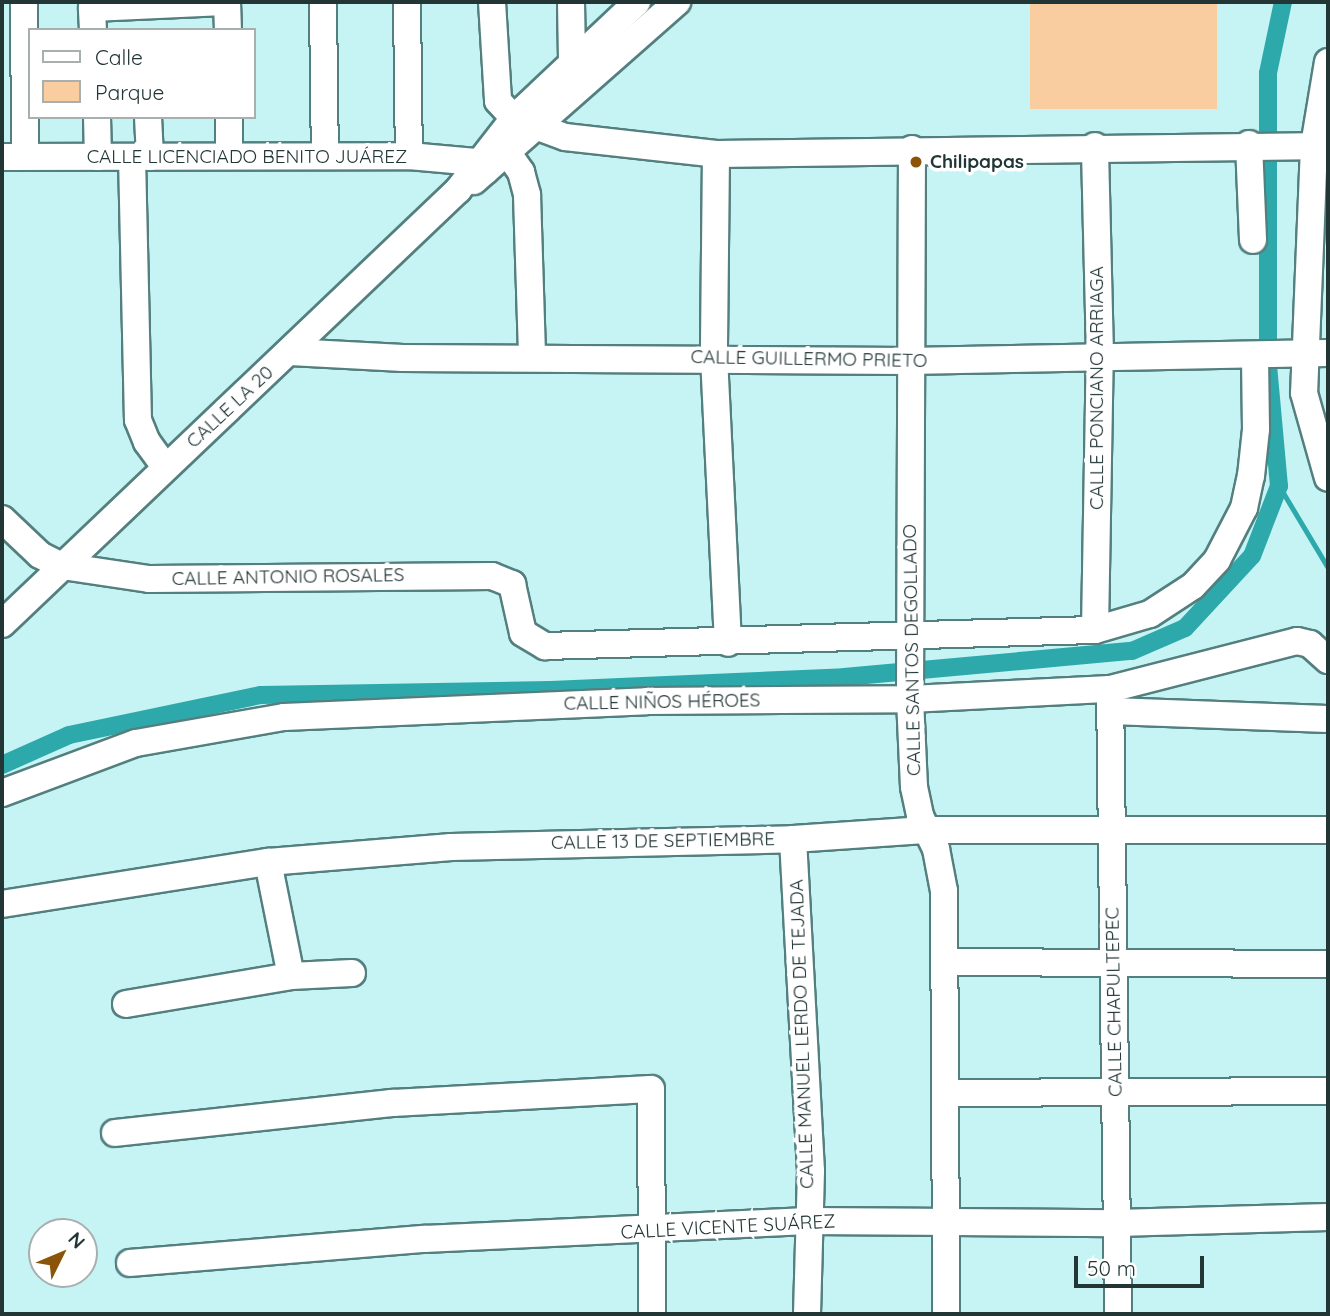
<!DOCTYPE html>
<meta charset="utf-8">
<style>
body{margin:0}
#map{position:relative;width:1330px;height:1316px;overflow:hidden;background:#c6f4f4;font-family:Quicksand,sans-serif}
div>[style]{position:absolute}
.green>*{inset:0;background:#facda1;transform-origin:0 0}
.stream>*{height:5px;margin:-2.5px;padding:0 2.5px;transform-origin:2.5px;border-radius:2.5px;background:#2ea9ab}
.canal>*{height:18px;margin:-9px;padding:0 9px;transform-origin:9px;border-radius:9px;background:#2ea9ab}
.roads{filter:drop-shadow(2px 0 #547f7f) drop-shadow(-2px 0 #547f7f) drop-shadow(0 2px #547f7f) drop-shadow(0 -2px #547f7f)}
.minor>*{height:26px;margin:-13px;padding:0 13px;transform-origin:13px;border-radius:13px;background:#fff}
.dots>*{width:19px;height:19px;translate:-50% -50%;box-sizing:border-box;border:4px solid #fff;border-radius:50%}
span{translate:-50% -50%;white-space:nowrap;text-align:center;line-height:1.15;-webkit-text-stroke:7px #fff;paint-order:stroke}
.street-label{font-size:19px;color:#233636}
.poi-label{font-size:19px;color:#233636;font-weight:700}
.left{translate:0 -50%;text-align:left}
.frame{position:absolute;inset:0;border:4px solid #233636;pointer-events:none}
.legend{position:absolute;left:28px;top:28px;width:228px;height:91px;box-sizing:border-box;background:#fff;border:2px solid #a7afaf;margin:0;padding:9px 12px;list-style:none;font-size:21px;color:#233636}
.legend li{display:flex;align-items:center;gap:14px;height:35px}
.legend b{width:35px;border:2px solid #a7afaf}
.north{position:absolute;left:28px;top:1218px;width:70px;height:70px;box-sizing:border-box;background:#fff;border:2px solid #a7afaf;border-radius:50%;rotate:47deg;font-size:19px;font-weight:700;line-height:28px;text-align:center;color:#233636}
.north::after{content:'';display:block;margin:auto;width:24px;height:32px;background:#8c5409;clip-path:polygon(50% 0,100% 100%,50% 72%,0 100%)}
.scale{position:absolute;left:1074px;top:1256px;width:130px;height:32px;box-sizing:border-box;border:4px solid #233636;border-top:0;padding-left:9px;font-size:21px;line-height:24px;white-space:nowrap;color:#233636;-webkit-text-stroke:5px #fff;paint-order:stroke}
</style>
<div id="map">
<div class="green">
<div style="left:1030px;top:2px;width:187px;height:107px"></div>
</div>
<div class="stream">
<div style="left:1279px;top:486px;width:96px;rotate:59.1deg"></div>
</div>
<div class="canal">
<div style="left:2px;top:765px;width:73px;rotate:-24.1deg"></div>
<div style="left:69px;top:735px;width:196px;rotate:-11.8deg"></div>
<div style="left:261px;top:695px;width:290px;rotate:-1deg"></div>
<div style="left:551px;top:690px;width:293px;rotate:-2.5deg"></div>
<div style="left:844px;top:677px;width:289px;rotate:-5.2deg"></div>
<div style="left:1132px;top:651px;width:58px;rotate:-23.5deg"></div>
<div style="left:1185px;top:628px;width:98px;rotate:-47.1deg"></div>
<div style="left:1252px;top:556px;width:75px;rotate:-68.9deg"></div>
<div style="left:1279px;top:486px;width:121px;rotate:-95.2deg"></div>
<div style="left:1268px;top:365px;width:292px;rotate:-90deg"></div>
<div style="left:1268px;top:73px;width:73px;rotate:-78.1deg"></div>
</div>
<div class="roads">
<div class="minor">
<div style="left:24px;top:2px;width:154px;rotate:89.6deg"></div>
<div style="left:227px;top:2px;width:28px;rotate:88deg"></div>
<div style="left:323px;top:2px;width:153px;rotate:89.3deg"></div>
<div style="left:407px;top:2px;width:154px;rotate:89.3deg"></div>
<div style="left:492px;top:2px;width:99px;rotate:86.5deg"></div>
<div style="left:498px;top:101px;width:23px;rotate:47deg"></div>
<div style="left:514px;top:118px;width:54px;rotate:20.4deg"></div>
<div style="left:565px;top:137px;width:152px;rotate:6.4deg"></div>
<div style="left:716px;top:154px;width:612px;rotate:-0.75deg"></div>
<div style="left:571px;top:2px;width:57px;rotate:89deg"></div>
<div style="left:93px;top:30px;width:22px;rotate:-93deg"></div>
<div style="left:92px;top:8px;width:132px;rotate:-2.6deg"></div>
<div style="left:1328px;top:62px;width:85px;rotate:99.5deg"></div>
<div style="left:1314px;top:146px;width:247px;rotate:92.3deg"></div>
<div style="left:1304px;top:393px;width:88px;rotate:74.2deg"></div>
<div style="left:97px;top:117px;width:40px;rotate:88.6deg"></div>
<div style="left:148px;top:117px;width:40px;rotate:87.1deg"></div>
<div style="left:229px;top:117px;width:39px;rotate:90deg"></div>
<div style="left:500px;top:142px;width:37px;rotate:55deg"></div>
<div style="left:521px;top:172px;width:24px;rotate:75deg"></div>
<div style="left:527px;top:195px;width:163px;rotate:88.2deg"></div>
<div style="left:1249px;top:144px;width:96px;rotate:87.6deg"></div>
<div style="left:912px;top:149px;width:550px;rotate:90.21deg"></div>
<div style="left:910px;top:699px;width:88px;rotate:87.4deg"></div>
<div style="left:914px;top:787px;width:30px;rotate:78deg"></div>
<div style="left:920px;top:816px;width:37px;rotate:64deg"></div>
<div style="left:936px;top:849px;width:43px;rotate:79.2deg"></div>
<div style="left:944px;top:891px;width:423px;rotate:89.7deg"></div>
<div style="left:716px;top:154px;width:203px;rotate:90.6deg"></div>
<div style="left:714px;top:357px;width:286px;rotate:87.2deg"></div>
<div style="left:2px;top:157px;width:407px;rotate:-0.1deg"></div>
<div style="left:409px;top:156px;width:67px;rotate:5.1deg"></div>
<div style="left:476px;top:162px;width:13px;rotate:42deg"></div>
<div style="left:132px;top:157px;width:263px;rotate:88.7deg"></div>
<div style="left:138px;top:420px;width:24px;rotate:68deg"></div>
<div style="left:147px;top:442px;width:31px;rotate:54deg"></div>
<div style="left:474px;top:181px;width:271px;rotate:-41.4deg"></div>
<div style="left:290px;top:352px;width:113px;rotate:3deg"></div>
<div style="left:403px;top:358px;width:505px;rotate:0.34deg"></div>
<div style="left:908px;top:361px;width:420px;rotate:-1.1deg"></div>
<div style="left:2px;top:519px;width:52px;rotate:43.5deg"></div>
<div style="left:40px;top:555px;width:25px;rotate:27deg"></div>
<div style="left:62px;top:566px;width:88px;rotate:8.5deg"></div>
<div style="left:149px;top:579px;width:343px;rotate:-0.5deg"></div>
<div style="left:492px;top:576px;width:22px;rotate:22deg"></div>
<div style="left:512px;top:584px;width:50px;rotate:77.3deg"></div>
<div style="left:523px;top:633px;width:26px;rotate:31deg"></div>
<div style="left:545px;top:646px;width:550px;rotate:-1.67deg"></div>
<div style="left:1095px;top:630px;width:57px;rotate:-16.2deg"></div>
<div style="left:1150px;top:614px;width:51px;rotate:-33.1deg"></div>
<div style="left:1193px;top:586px;width:35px;rotate:-47deg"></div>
<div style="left:1217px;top:560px;width:59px;rotate:-62.6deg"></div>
<div style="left:1244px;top:508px;width:33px;rotate:-78deg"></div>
<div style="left:1251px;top:476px;width:47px;rotate:-83.9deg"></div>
<div style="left:1256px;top:429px;width:74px;rotate:-90.8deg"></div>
<div style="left:2px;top:624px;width:630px;rotate:-43.58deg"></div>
<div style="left:458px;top:190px;width:91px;rotate:-52.1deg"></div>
<div style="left:514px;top:118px;width:169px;rotate:-43.3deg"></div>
<div style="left:1095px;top:630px;width:275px;rotate:-89deg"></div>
<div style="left:1100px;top:355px;width:209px;rotate:-91.4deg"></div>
<div style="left:1110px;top:689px;width:625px;rotate:89.27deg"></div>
<div style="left:1111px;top:711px;width:217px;rotate:2.1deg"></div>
<div style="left:2px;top:793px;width:143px;rotate:-20.5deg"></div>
<div style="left:136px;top:743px;width:150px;rotate:-10deg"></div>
<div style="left:284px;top:717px;width:363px;rotate:-2.5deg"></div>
<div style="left:647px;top:701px;width:263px;rotate:-0.4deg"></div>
<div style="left:910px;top:699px;width:200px;rotate:-2.9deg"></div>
<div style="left:1110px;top:689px;width:193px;rotate:-14.4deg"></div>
<div style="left:1297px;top:641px;width:13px;rotate:13deg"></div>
<div style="left:1310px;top:644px;width:24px;rotate:42deg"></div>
<div style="left:793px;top:839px;width:332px;rotate:86.9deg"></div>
<div style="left:811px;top:1171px;width:143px;rotate:91.6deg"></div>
<div style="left:268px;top:862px;width:116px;rotate:78.6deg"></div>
<div style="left:2px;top:904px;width:269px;rotate:-9deg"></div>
<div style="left:268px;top:862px;width:184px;rotate:-4.7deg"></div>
<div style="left:451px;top:847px;width:342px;rotate:-1.3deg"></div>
<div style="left:793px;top:839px;width:132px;rotate:-3.9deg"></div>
<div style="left:925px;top:830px;width:403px"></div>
<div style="left:945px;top:962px;width:383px;rotate:0.3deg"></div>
<div style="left:126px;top:1004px;width:167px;rotate:-9.6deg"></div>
<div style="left:291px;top:976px;width:61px;rotate:-2.8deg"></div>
<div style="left:947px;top:1093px;width:381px;rotate:-0.3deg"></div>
<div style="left:115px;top:1133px;width:279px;rotate:-6.2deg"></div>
<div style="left:392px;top:1103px;width:259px;rotate:-3.1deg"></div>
<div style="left:651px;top:1089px;width:225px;rotate:89.7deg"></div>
<div style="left:130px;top:1263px;width:295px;rotate:-4.7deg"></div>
<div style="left:424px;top:1239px;width:384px;rotate:-2.7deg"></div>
<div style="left:808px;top:1221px;width:309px;rotate:0.4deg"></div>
<div style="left:1117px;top:1223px;width:211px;rotate:-1.6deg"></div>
</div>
</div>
<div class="dots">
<div style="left:916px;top:162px;background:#8c5409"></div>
</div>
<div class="street-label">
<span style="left:247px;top:157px">CALLE LICENCIADO BENITO JUÁREZ</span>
<span style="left:809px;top:359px;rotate:1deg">CALLE GUILLERMO PRIETO</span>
<span style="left:1097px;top:388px;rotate:-90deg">CALLE PONCIANO ARRIAGA</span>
<span style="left:230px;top:407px;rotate:-43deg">CALLE LA 20</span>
<span style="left:288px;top:577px;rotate:-1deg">CALLE ANTONIO ROSALES</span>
<span style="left:912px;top:650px;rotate:-91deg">CALLE SANTOS DEGOLLADO</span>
<span style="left:662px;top:702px;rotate:-1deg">CALLE NIÑOS HÉROES</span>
<span style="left:663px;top:841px;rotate:-1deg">CALLE 13 DE SEPTIEMBRE</span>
<span style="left:1114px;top:1002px;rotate:-91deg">CALLE CHAPULTEPEC</span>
<span style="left:802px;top:1034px;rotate:-92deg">CALLE MANUEL LERDO DE TEJADA</span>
<span style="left:728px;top:1227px;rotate:-3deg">CALLE VICENTE SUÁREZ</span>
</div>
<div class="poi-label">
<span class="left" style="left:930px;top:162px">Chilipapas</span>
</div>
<div class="frame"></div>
<ul class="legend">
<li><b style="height:9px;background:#fff"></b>Calle</li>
<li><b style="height:19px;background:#facda1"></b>Parque</li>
</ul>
<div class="north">N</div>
<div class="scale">50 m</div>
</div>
